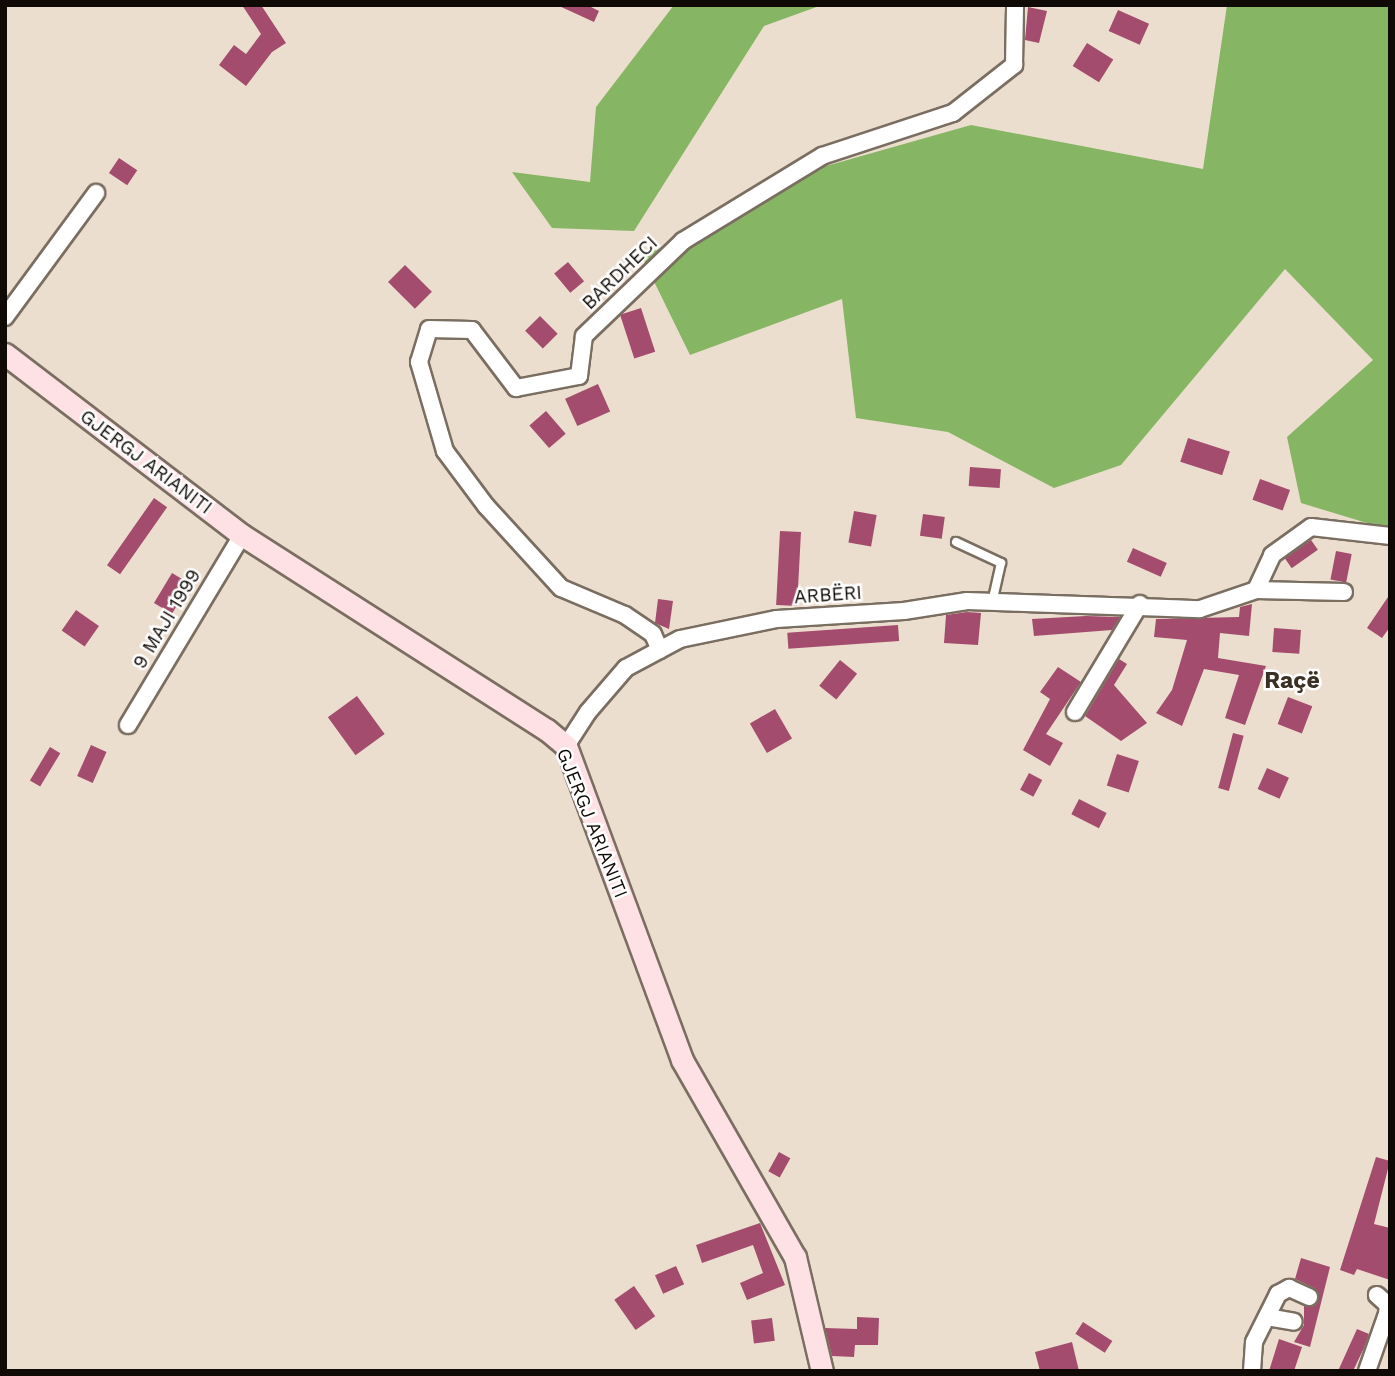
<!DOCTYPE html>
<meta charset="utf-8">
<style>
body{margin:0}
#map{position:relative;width:1395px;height:1376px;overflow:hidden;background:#ecdecf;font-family:"Work Sans",sans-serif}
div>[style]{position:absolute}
.forest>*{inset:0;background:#86b563}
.building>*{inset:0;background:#a34c6d;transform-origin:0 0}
.roads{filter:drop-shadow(2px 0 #7a6e61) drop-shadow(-2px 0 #7a6e61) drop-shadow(0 2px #7a6e61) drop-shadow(0 -2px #7a6e61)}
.lane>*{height:8px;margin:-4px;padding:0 4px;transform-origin:4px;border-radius:4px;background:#fff}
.street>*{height:16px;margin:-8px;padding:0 8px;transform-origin:8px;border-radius:8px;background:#fff}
.secondary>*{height:21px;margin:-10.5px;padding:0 10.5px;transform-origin:10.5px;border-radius:10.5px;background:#fee1e5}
span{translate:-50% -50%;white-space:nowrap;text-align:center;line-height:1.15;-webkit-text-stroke:5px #fff;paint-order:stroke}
.street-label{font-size:19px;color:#0f0a06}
.quarter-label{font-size:23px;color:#3b3024;font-weight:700}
.frame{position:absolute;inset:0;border:7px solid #0f0a06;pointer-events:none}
</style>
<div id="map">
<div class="forest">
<div style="clip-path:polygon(674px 5px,822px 5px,764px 26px,634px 231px,552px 228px,512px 172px,590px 182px,596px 107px)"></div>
<div style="clip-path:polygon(1227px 5px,1390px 5px,1390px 530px,1301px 503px,1287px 437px,1373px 360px,1285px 269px,1121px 465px,1054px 488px,948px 432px,856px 418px,842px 299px,690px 355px,642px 257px,819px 168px,971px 125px,1203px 169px)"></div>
</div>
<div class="building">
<div style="clip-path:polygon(242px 5px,261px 5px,286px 43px,272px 52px,246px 86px,219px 65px,234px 45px,246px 54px,261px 34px)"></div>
<div style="clip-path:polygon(557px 5px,587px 5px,599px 11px,594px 22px)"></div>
<div style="clip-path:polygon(1028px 7px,1047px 11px,1039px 43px,1025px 40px)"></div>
<div style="left:1118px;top:10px;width:34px;height:23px;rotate:24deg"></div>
<div style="left:1087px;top:43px;width:31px;height:27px;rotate:32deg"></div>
<div style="left:119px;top:158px;width:22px;height:18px;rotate:34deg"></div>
<div style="left:568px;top:262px;width:25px;height:18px;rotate:50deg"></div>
<div style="left:405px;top:265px;width:38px;height:24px;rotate:45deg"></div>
<div style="left:641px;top:308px;width:46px;height:22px;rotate:72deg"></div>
<div style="left:540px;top:316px;width:25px;height:21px;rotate:45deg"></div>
<div style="left:598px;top:384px;width:30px;height:36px;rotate:66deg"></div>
<div style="left:546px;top:411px;width:30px;height:22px;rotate:49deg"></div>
<div style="left:1188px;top:438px;width:44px;height:25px;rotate:18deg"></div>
<div style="left:970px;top:467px;width:31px;height:19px;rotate:4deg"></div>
<div style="left:1260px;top:479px;width:32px;height:22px;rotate:20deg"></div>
<div style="left:154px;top:498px;width:16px;height:82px;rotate:35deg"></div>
<div style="left:854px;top:511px;width:23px;height:32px;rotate:10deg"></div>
<div style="left:923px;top:514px;width:22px;height:22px;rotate:8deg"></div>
<div style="left:780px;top:531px;width:21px;height:74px;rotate:3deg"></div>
<div style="left:1311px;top:540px;width:12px;height:32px;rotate:55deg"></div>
<div style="left:1133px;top:548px;width:37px;height:15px;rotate:24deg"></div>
<div style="left:1336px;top:551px;width:16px;height:29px;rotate:11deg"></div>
<div style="left:172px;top:573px;width:21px;height:35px;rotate:31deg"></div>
<div style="clip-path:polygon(1390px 594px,1390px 627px,1382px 638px,1367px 628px)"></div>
<div style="clip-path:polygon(658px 599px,673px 601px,669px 629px,655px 623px)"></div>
<div style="clip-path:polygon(1252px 604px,1249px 636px,1220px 633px,1218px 658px,1266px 666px,1245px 725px,1225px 718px,1239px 675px,1204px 669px,1182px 726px,1156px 713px,1172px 690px,1187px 640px,1154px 637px,1156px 619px,1239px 617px,1240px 607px)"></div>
<div style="left:76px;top:610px;width:28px;height:25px;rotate:35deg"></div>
<div style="clip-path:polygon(967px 612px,981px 613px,978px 645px,944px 643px,946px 615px)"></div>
<div style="clip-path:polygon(1086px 616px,1120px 617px,1112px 630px,1034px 636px,1032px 619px)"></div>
<div style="left:898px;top:625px;width:16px;height:111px;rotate:86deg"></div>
<div style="left:1274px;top:628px;width:27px;height:24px;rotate:4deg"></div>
<div style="clip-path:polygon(1119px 659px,1127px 664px,1114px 685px,1147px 723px,1121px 741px,1085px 716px)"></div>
<div style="left:840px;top:660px;width:22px;height:33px;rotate:39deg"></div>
<div style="clip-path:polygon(1058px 667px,1081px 682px,1046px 734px,1063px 743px,1050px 766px,1023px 750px,1050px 699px,1040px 692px)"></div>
<div style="left:357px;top:696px;width:47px;height:36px;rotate:54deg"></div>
<div style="left:1288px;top:697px;width:26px;height:29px;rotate:21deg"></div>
<div style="left:775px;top:709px;width:34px;height:29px;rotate:60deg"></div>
<div style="left:1233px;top:733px;width:11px;height:57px;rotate:15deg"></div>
<div style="left:91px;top:745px;width:17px;height:34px;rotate:24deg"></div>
<div style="left:50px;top:747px;width:12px;height:39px;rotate:31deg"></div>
<div style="left:1117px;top:754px;width:23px;height:33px;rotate:18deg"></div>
<div style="left:1267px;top:768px;width:24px;height:23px;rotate:24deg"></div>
<div style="left:1029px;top:773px;width:15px;height:19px;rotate:28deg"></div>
<div style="left:1079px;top:799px;width:31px;height:17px;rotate:27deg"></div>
<div style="left:779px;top:1152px;width:13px;height:22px;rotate:29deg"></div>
<div style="clip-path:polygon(1376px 1157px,1390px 1161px,1374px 1224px,1390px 1228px,1390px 1280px,1357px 1269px,1354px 1275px,1340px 1270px)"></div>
<div style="clip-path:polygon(760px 1223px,785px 1285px,747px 1300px,740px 1283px,763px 1273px,753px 1245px,702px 1263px,696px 1245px)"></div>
<div style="clip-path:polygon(1301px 1258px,1330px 1267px,1310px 1347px,1294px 1342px,1304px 1325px,1304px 1306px,1315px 1306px,1319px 1297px,1314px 1288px,1295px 1279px)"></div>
<div style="left:676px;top:1266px;width:20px;height:23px;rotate:66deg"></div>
<div style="left:634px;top:1286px;width:37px;height:24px;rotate:55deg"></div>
<div style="clip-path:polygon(857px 1317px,879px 1318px,878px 1345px,855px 1345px,854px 1357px,832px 1356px,825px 1328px,857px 1329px)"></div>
<div style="left:772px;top:1318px;width:23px;height:21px;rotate:83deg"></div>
<div style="left:1083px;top:1322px;width:35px;height:14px;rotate:33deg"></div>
<div style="clip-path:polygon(1357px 1329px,1369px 1334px,1364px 1348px,1353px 1371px,1338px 1371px)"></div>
<div style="clip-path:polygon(1279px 1339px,1302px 1347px,1294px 1371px,1269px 1371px)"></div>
<div style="clip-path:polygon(1072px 1342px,1079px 1371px,1040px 1371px,1035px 1352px)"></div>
</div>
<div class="roads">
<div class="lane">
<div style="left:956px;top:542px;width:50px;rotate:25deg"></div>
<div style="left:1001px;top:563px;width:41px;rotate:102.7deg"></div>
</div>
<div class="street">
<div style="left:5px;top:317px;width:154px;rotate:-53.7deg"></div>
<div style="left:1256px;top:590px;width:38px;rotate:-65deg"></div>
<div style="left:1272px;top:555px;width:48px;rotate:-35.7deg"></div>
<div style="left:1311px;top:527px;width:80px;rotate:6.5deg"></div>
<div style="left:660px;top:650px;width:17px;rotate:-114deg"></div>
<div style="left:653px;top:634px;width:34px;rotate:-146deg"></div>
<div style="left:625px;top:615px;width:69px;rotate:-157.1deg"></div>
<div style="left:561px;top:588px;width:111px;rotate:-132.4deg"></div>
<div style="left:486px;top:506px;width:69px;rotate:-126.7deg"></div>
<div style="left:445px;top:451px;width:93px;rotate:-106.3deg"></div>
<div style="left:419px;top:362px;width:34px;rotate:-73deg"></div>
<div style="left:429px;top:329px;width:43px;rotate:1.3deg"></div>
<div style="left:472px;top:330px;width:73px;rotate:52.8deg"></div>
<div style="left:516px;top:388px;width:64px;rotate:-10.8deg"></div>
<div style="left:579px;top:376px;width:40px;rotate:-82.9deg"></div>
<div style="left:584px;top:336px;width:137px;rotate:-43.8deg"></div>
<div style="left:683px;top:241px;width:163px;rotate:-31.4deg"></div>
<div style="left:822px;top:156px;width:138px;rotate:-18.2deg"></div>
<div style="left:953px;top:113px;width:78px;rotate:-38.2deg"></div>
<div style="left:1014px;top:65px;width:60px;rotate:-89deg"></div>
<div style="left:1075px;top:712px;width:126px;rotate:-59deg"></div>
<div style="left:128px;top:725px;width:222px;rotate:-59deg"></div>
<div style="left:566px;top:746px;width:40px;rotate:-57.1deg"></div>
<div style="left:588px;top:712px;width:58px;rotate:-49.2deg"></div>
<div style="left:626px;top:668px;width:61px;rotate:-28.2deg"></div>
<div style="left:680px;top:639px;width:99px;rotate:-11.7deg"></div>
<div style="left:777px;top:619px;width:127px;rotate:-3.6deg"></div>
<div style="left:904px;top:611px;width:64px;rotate:-9deg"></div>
<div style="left:967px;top:601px;width:233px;rotate:2deg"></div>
<div style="left:1200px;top:609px;width:59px;rotate:-18.7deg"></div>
<div style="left:1256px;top:590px;width:88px;rotate:1.3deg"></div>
<div style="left:1267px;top:1317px;width:27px;rotate:10deg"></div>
<div style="left:1252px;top:1371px;width:29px;rotate:-86deg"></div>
<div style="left:1254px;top:1342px;width:54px;rotate:-63.4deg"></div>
<div style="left:1278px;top:1294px;width:13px;rotate:-29deg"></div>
<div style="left:1289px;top:1288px;width:22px;rotate:24deg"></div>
<div style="left:1367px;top:1371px;width:60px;rotate:-70.7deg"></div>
<div style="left:1387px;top:1314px;width:9px;rotate:-84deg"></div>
<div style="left:1388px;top:1305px;width:15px;rotate:-138deg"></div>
</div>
<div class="secondary">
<div style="left:5px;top:354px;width:298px;rotate:37.4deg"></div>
<div style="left:242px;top:535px;width:362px;rotate:32.6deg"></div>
<div style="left:547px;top:730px;width:25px;rotate:40deg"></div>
<div style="left:566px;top:746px;width:335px;rotate:69.7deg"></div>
<div style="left:682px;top:1060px;width:227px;rotate:60.2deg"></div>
<div style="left:795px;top:1257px;width:117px;rotate:76.7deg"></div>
</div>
</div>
<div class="street-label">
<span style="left:620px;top:273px;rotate:-44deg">BARDHECI</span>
<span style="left:146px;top:462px;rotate:37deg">GJERGJ ARIANITI</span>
<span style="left:828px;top:595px;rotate:-4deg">ARBËRI</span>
<span style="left:167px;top:619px;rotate:-59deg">9 MAJI 1999</span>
<span style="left:592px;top:823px;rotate:68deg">GJERGJ ARIANITI</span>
</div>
<div class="quarter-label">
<span style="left:1292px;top:681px">Raçë</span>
</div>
<div class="frame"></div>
</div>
